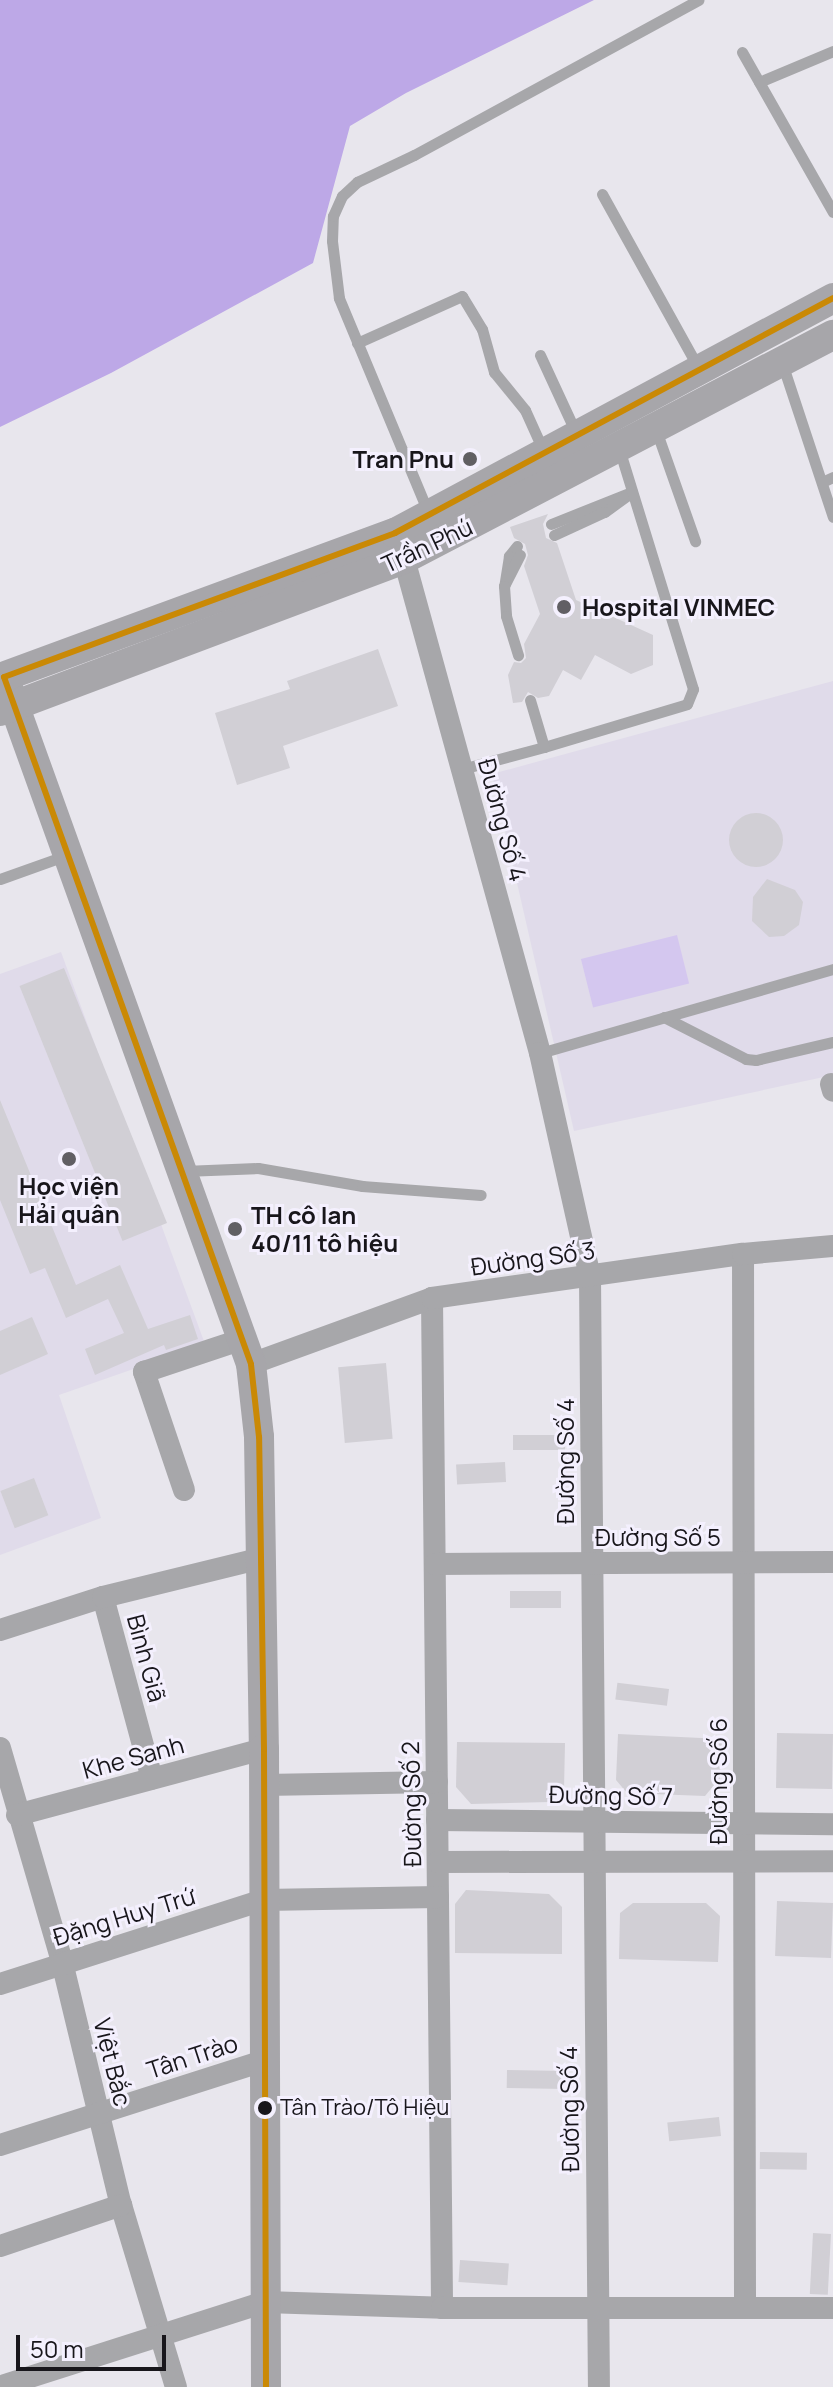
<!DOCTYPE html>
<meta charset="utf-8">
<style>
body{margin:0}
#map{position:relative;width:833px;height:2387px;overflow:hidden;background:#e8e6ed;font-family:Manrope,sans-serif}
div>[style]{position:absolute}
.built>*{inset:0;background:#e0dbea}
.green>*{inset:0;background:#d4c7ef;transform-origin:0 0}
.water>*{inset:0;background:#bda8e7}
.building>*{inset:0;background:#d1cfd5;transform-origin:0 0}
.round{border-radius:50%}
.lane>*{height:11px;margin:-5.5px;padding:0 5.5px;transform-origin:5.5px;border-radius:5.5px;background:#a7a7aa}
.street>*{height:22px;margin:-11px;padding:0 11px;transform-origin:11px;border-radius:11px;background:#a7a7aa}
.secondary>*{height:30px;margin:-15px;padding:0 15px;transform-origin:15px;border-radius:15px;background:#a7a6aa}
.bus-1>*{height:6px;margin:-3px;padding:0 3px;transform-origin:3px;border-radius:3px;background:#ca8905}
.dots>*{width:22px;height:22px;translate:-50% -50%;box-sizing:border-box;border:4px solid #f4f0fe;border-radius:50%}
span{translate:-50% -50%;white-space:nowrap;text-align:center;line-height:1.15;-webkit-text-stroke:6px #f4f0fe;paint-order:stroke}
.bus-label{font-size:22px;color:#18161b}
.left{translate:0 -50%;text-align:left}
.poi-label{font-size:24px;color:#18161b;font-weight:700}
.right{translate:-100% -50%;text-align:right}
.street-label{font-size:24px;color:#18161b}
.scale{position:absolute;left:16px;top:2335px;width:150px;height:36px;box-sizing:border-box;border:4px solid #18161b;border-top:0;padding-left:10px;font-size:24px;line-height:28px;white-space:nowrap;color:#18161b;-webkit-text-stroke:6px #f4f0fe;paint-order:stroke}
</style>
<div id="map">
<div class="built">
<div style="clip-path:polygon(833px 681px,833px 1075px,574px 1131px,492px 774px)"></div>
<div style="clip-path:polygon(61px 952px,205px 1344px,59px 1395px,101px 1518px,0 1555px,0 974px)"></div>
</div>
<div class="green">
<div style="left:677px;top:935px;width:50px;height:99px;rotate:76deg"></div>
</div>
<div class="water">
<div style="clip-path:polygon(0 0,594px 0,406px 93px,350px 126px,313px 263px,111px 373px,0 427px)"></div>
</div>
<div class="building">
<div style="clip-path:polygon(548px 514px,543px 524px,546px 538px,557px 543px,576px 600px,653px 635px,653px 665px,631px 674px,595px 655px,581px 680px,563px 670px,549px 696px,538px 698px,528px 692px,522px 702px,513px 703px,508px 675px,514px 662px,521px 663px,526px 658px,524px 644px,540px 614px,524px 566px,528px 555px,525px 544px,514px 538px,510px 527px)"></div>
<div style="clip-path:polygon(378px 649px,398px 706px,283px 746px,290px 768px,237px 785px,215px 713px,290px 689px,287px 681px)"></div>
<div class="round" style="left:729px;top:813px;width:54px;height:54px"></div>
<div style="clip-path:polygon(767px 879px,795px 890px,803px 902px,799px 925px,784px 936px,769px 937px,752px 921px,753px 897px)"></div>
<div style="left:64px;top:968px;width:275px;height:48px;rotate:68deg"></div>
<div style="clip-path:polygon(0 1100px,76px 1285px,120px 1265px,148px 1329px,190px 1315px,198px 1339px,166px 1350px,164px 1345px,95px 1375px,85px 1349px,124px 1333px,108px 1299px,66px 1318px,45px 1268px,30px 1274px,0 1200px)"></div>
<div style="clip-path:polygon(32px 1317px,48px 1354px,0 1375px,0 1331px)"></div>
<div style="left:386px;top:1363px;width:76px;height:48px;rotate:85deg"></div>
<div style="left:565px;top:1435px;width:15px;height:52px;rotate:90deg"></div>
<div style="left:505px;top:1462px;width:20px;height:49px;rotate:87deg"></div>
<div style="left:34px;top:1478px;width:40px;height:36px;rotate:69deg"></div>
<div style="left:510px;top:1591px;width:51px;height:17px"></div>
<div style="left:669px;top:1689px;width:17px;height:52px;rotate:97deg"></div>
<div style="left:777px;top:1733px;width:56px;height:55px;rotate:1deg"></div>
<div style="clip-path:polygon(618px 1734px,722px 1739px,720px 1778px,705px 1796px,627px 1793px,616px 1780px)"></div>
<div style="clip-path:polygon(457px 1742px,565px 1743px,564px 1790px,550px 1802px,471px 1804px,456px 1787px)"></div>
<div style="clip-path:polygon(466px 1890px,549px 1894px,562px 1907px,562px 1954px,455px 1953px,455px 1904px)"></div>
<div style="left:777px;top:1901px;width:56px;height:55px;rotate:2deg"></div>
<div style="clip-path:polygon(633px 1903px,706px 1903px,720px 1916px,718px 1962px,619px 1959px,620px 1913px)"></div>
<div style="left:507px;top:2070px;width:59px;height:18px;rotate:1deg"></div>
<div style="left:719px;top:2117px;width:19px;height:52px;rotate:84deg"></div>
<div style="left:760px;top:2152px;width:47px;height:17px;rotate:1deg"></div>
<div style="left:813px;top:2233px;width:18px;height:61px;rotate:3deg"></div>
<div style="left:460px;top:2260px;width:49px;height:22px;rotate:4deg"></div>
</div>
<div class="lane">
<div style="left:742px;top:52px;width:184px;rotate:60.4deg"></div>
<div style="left:759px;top:82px;width:80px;rotate:-22.7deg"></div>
<div style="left:602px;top:194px;width:200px;rotate:61deg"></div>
<div style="left:357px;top:343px;width:115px;rotate:-24.1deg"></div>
<div style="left:462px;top:296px;width:39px;rotate:59deg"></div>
<div style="left:482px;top:329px;width:45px;rotate:74.4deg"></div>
<div style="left:494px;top:372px;width:49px;rotate:50.8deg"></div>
<div style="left:525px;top:410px;width:46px;rotate:65.7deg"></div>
<div style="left:540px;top:355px;width:88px;rotate:65.2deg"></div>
<div style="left:782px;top:363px;width:162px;rotate:71.7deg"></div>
<div style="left:656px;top:430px;width:118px;rotate:70.6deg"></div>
<div style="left:822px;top:482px;width:12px;rotate:-24deg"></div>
<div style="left:428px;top:512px;width:232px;rotate:-112.6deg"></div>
<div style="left:339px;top:298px;width:57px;rotate:-97deg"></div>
<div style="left:332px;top:241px;width:25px;rotate:-88deg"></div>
<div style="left:333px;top:216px;width:22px;rotate:-66deg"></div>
<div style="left:342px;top:196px;width:21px;rotate:-43deg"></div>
<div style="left:357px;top:182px;width:63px;rotate:-25.3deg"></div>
<div style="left:414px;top:155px;width:324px;rotate:-28.6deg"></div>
<div style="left:551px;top:524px;width:87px;rotate:-21.6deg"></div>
<div style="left:632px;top:492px;width:34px;rotate:144deg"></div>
<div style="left:604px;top:512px;width:55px;rotate:155.3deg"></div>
<div style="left:517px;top:546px;width:13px;rotate:129deg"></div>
<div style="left:509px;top:556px;width:30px;rotate:99deg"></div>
<div style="left:504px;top:586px;width:35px;rotate:-63deg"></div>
<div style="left:504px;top:586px;width:30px;rotate:86deg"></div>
<div style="left:506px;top:616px;width:41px;rotate:72.9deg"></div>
<div style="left:544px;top:747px;width:149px;rotate:-16.7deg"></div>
<div style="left:687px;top:704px;width:16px;rotate:-68deg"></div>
<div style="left:693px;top:689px;width:251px;rotate:-107.1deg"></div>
<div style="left:462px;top:769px;width:85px;rotate:-15deg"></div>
<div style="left:544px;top:747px;width:49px;rotate:-106.6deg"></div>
<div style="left:0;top:879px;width:71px;rotate:-19.7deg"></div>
<div style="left:664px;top:1017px;width:92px;rotate:27.1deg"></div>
<div style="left:746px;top:1059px;width:10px;rotate:6deg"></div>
<div style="left:756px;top:1060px;width:79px;rotate:-13.2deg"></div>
<div style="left:540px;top:1053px;width:305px;rotate:-16deg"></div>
<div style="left:184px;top:1171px;width:74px;rotate:-2.3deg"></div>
<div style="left:258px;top:1168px;width:106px;rotate:9.8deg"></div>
<div style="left:362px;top:1186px;width:119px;rotate:4.3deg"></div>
</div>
<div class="street">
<div style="left:404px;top:559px;width:512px;rotate:74.61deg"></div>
<div style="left:540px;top:1053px;width:229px;rotate:77.4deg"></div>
<div style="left:590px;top:1276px;width:1111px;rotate:89.54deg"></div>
<div style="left:831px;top:1084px;width:7px;rotate:74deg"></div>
<div style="left:743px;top:1254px;width:1054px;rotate:89.89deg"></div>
<div style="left:432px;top:1298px;width:1010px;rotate:89.43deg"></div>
<div style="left:251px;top:1364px;width:193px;rotate:-20deg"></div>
<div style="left:432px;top:1298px;width:314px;rotate:-8.1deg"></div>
<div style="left:743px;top:1254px;width:90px;rotate:-5.1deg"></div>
<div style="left:184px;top:1490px;width:125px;rotate:-108.7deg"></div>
<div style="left:144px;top:1372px;width:104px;rotate:-18.4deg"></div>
<div style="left:435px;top:1564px;width:398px;rotate:-0.3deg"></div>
<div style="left:103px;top:1597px;width:188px;rotate:74.9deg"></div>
<div style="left:0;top:1630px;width:108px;rotate:-17.8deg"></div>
<div style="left:103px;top:1597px;width:160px;rotate:-13.8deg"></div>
<div style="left:0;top:1748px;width:223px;rotate:73.8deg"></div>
<div style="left:62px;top:1962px;width:250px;rotate:76.4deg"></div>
<div style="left:121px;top:2205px;width:190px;rotate:73.2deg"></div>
<div style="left:264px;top:1785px;width:173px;rotate:-1deg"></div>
<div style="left:17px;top:1815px;width:256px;rotate:-15deg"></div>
<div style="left:437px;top:1820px;width:396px;rotate:0.6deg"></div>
<div style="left:438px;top:1862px;width:395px;rotate:-0.1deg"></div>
<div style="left:0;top:1984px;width:277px;rotate:-17.7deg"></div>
<div style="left:264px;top:1900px;width:174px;rotate:-1deg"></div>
<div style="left:0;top:2145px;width:276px;rotate:-17.7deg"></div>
<div style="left:0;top:2246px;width:128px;rotate:-18.7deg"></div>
<div style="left:5px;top:2385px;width:273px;rotate:-17.7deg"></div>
<div style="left:265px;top:2302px;width:177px;rotate:1.9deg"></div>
<div style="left:442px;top:2308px;width:391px"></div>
</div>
<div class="secondary">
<div style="left:4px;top:677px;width:730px;rotate:70.22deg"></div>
<div style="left:251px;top:1364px;width:73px;rotate:83.7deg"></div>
<div style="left:259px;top:1437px;width:312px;rotate:89.1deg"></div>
<div style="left:264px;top:1749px;width:638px;rotate:89.82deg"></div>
<div style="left:0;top:678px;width:421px;rotate:-20.2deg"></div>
<div style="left:395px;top:533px;width:497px;rotate:-28.2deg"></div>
<div style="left:0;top:711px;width:432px;rotate:-20.6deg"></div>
<div style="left:404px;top:559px;width:484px;rotate:-27.6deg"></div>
</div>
<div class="bus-1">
<div style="left:266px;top:2387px;width:638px;rotate:-90.18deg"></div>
<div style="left:264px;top:1749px;width:312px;rotate:-90.9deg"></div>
<div style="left:259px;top:1437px;width:73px;rotate:-96.3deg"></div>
<div style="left:251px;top:1364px;width:730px;rotate:-109.78deg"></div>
<div style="left:4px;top:677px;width:417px;rotate:-20.2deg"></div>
<div style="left:395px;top:533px;width:497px;rotate:-28.2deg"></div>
</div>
<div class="dots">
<div style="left:470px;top:459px;background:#615f64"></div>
<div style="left:564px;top:607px;background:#615f64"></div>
<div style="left:69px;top:1159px;background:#615f64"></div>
<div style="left:235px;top:1229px;background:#615f64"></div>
<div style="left:265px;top:2108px;background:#18161b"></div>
</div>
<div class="bus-label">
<span class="left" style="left:280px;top:2108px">Tân Trào/Tô Hiệu</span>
</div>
<div class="poi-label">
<span class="right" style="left:454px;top:459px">Tran Pnu</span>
<span class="left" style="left:582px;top:607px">Hospital VINMEC</span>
<span style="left:69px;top:1200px">Học viện<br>Hải quân</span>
<span class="left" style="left:251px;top:1229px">TH cô lan<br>40/11 tô hiệu</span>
</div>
<div class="street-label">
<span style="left:427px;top:545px;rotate:-25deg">Trần Phú</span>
<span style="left:503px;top:820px;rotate:75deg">Đường Số 4</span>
<span style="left:533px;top:1258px;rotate:-8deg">Đường Số 3</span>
<span style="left:565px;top:1461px;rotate:-90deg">Đường Số 4</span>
<span style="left:658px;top:1537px">Đường Số 5</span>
<span style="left:147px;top:1658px;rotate:75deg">Bình Giã</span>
<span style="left:133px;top:1757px;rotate:-15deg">Khe Sanh</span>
<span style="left:718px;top:1781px;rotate:-90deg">Đường Số 6</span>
<span style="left:611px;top:1795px;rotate:1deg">Đường Số 7</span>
<span style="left:411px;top:1804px;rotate:-91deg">Đường Số 2</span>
<span style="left:124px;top:1916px;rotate:-17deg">Đặng Huy Trứ</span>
<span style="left:192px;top:2056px;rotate:-18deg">Tân Trào</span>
<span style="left:113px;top:2062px;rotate:76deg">Việt Bắc</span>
<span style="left:569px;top:2109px;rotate:-91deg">Đường Số 4</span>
</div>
<div class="scale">50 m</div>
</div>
